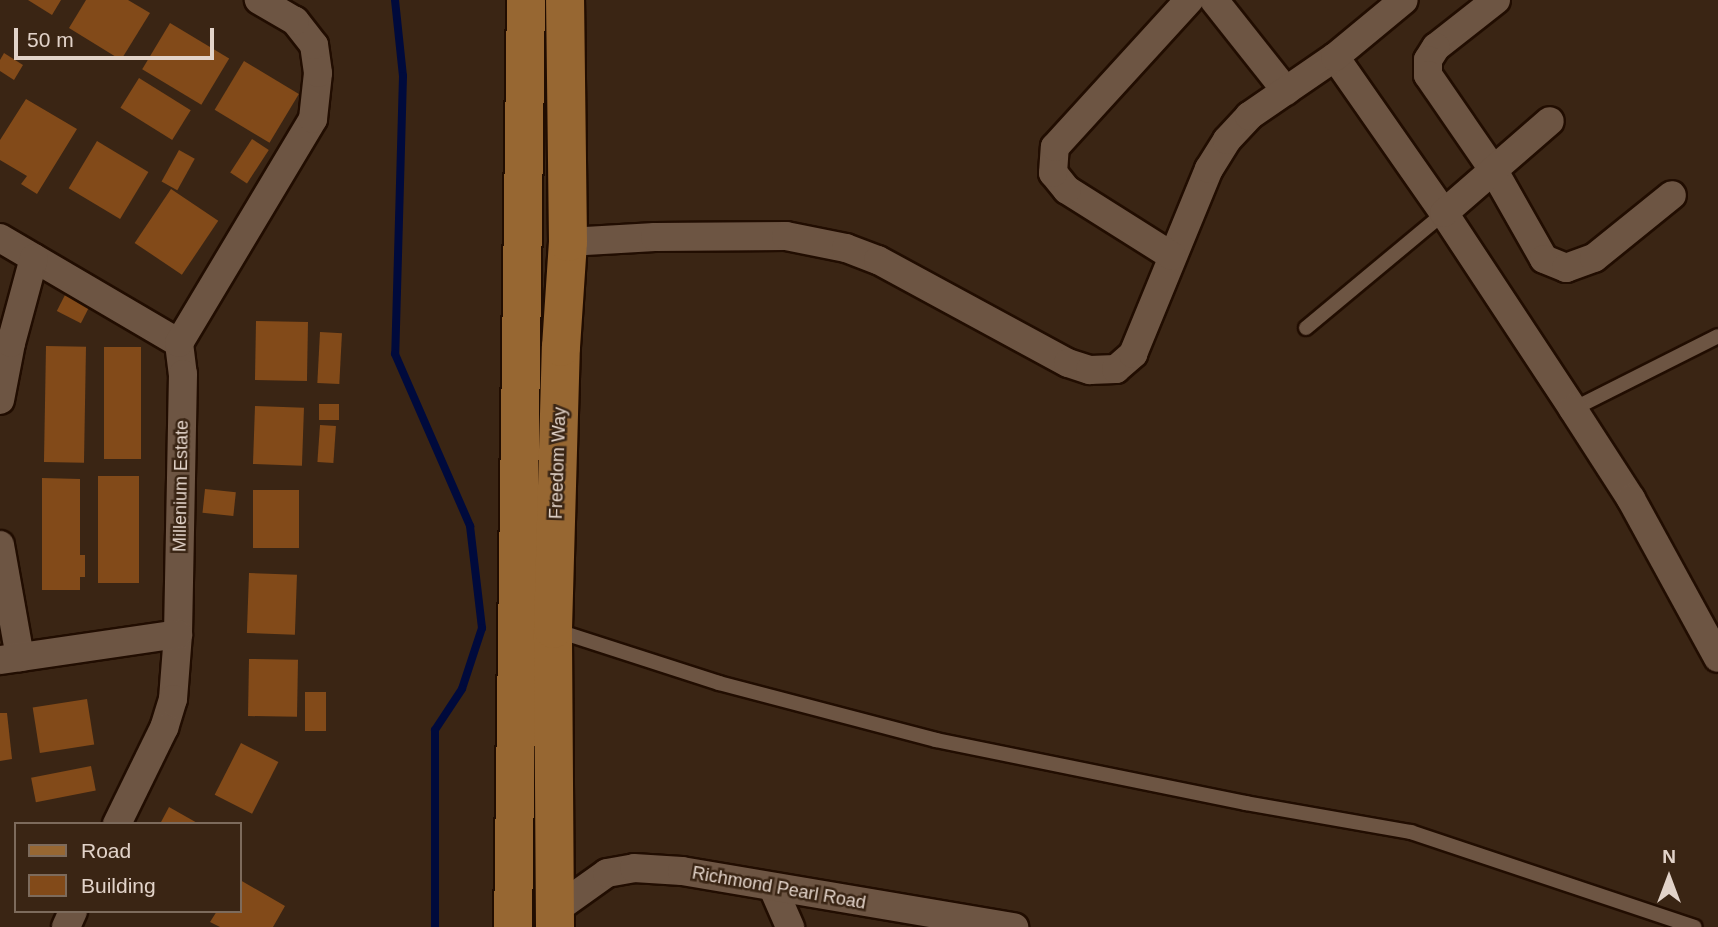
<!DOCTYPE html>
<style>
body{margin:0}
#map{position:relative;width:1718px;height:927px;overflow:hidden;background:#3a2514;font-family:Arial,sans-serif}
div>[style]{position:absolute}
.stream>*{height:8px;margin:-4px;padding:0 4px;transform-origin:4px;border-radius:4px;background:#000a3c}
.building>*{inset:0;background:#824a19;transform-origin:0 0}
.roads{filter:drop-shadow(2px 0 #210d01) drop-shadow(-2px 0 #210d01) drop-shadow(0 2px #210d01) drop-shadow(0 -2px #210d01)}
.service>*{height:14px;margin:-7px;padding:0 7px;transform-origin:7px;border-radius:7px;background:#6d5543}
.minor>*{height:28px;margin:-14px;padding:0 14px;transform-origin:14px;border-radius:14px;background:#6d5543}
.primary>*{height:38px;margin:-19px;padding:0 19px;transform-origin:19px;border-radius:19px;background:#976732}
span{translate:-50% -50%;white-space:nowrap;text-align:center;line-height:1.15;-webkit-text-stroke:5px #3a2514;paint-order:stroke}
.street-label{font-size:18px;color:#e2d3c9}
.legend{position:absolute;left:14px;top:822px;width:228px;height:91px;box-sizing:border-box;background:#3a2514;border:2px solid #7d6b5c;margin:0;padding:9px 12px;list-style:none;font-size:21px;color:#e2d3c9}
.legend li{display:flex;align-items:center;gap:14px;height:35px}
.legend b{width:35px;border:2px solid #7d6b5c}
.north{position:absolute;left:1634px;top:843px;width:70px;height:70px;-webkit-text-stroke:5px #3a2514;paint-order:stroke;rotate:0deg;font-size:19px;font-weight:700;line-height:28px;text-align:center;color:#e2d3c9}
.north::after{content:'';display:block;margin:auto;width:24px;height:32px;background:#e2d3c9;clip-path:polygon(50% 0,100% 100%,50% 72%,0 100%)}
.scale{position:absolute;left:14px;top:28px;width:200px;height:32px;box-sizing:border-box;border:4px solid #e2d3c9;border-top:0;padding-left:9px;font-size:21px;line-height:24px;white-space:nowrap;color:#e2d3c9;-webkit-text-stroke:5px #3a2514;paint-order:stroke}
</style>
<div id="map">
<div class="stream">
<div style="left:395px;top:0;width:76px;rotate:84deg"></div>
<div style="left:403px;top:76px;width:278px;rotate:91.6deg"></div>
<div style="left:395px;top:354px;width:188px;rotate:66.4deg"></div>
<div style="left:470px;top:526px;width:103px;rotate:83.3deg"></div>
<div style="left:482px;top:628px;width:64px;rotate:108.2deg"></div>
<div style="left:462px;top:689px;width:49px;rotate:123.4deg"></div>
<div style="left:435px;top:730px;width:197px;rotate:90deg"></div>
</div>
<div class="building">
<div style="clip-path:polygon(28px 0,61px 0,52px 15px)"></div>
<div style="clip-path:polygon(86px 0,128px 0,150px 13px,121px 60px,69px 28px)"></div>
<div style="left:170px;top:23px;width:69px;height:54px;rotate:31deg"></div>
<div style="clip-path:polygon(4px 53px,23px 65px,14px 80px,0 71px,0 60px)"></div>
<div style="left:244px;top:61px;width:64px;height:57px;rotate:31deg"></div>
<div style="left:139px;top:78px;width:61px;height:35px;rotate:32deg"></div>
<div style="clip-path:polygon(26px 99px,77px 129px,37px 194px,21px 184px,27px 176px,0 160px,0 140px)"></div>
<div style="left:252px;top:139px;width:20px;height:40px;rotate:33deg"></div>
<div style="left:97px;top:141px;width:60px;height:55px;rotate:31deg"></div>
<div style="left:179px;top:150px;width:18px;height:36px;rotate:29deg"></div>
<div style="left:171px;top:189px;width:57px;height:65px;rotate:34deg"></div>
<div style="left:65px;top:295px;width:27px;height:18px;rotate:27deg"></div>
<div style="left:256px;top:321px;width:52px;height:59px;rotate:1deg"></div>
<div style="left:320px;top:332px;width:22px;height:51px;rotate:3deg"></div>
<div style="left:46px;top:346px;width:40px;height:116px;rotate:1deg"></div>
<div style="left:104px;top:347px;width:37px;height:112px"></div>
<div style="left:319px;top:404px;width:20px;height:16px"></div>
<div style="left:255px;top:406px;width:49px;height:58px;rotate:2deg"></div>
<div style="left:320px;top:425px;width:16px;height:37px;rotate:4deg"></div>
<div style="left:98px;top:476px;width:41px;height:107px"></div>
<div style="clip-path:polygon(42px 478px,80px 479px,80px 555px,85px 555px,85px 577px,80px 577px,80px 590px,42px 590px)"></div>
<div style="left:205px;top:489px;width:31px;height:24px;rotate:6deg"></div>
<div style="left:253px;top:490px;width:46px;height:58px"></div>
<div style="left:249px;top:573px;width:48px;height:60px;rotate:2deg"></div>
<div style="left:249px;top:659px;width:49px;height:57px;rotate:1deg"></div>
<div style="left:305px;top:692px;width:21px;height:39px"></div>
<div style="left:87px;top:699px;width:46px;height:55px;rotate:81deg"></div>
<div style="clip-path:polygon(0 713px,7px 713px,12px 759px,0 761px)"></div>
<div style="left:241px;top:743px;width:42px;height:58px;rotate:27deg"></div>
<div style="left:91px;top:766px;width:25px;height:61px;rotate:79deg"></div>
<div style="clip-path:polygon(169px 807px,199px 824px,160px 824px)"></div>
<div style="clip-path:polygon(240px 880px,285px 906px,273px 927px,220px 927px,210px 922px,217px 911px,240px 911px)"></div>
</div>
<div class="roads">
<div class="service">
<div style="left:1306px;top:328px;width:180px;rotate:-39.8deg"></div>
<div style="left:1573px;top:409px;width:162px;rotate:-26.7deg"></div>
<div style="left:555px;top:630px;width:172px;rotate:17.9deg"></div>
<div style="left:719px;top:683px;width:224px;rotate:14.7deg"></div>
<div style="left:936px;top:740px;width:316px;rotate:11.5deg"></div>
<div style="left:1246px;top:803px;width:168px;rotate:10deg"></div>
<div style="left:1411px;top:832px;width:299px;rotate:18.5deg"></div>
</div>
<div class="minor">
<div style="left:1214px;top:0;width:116px;rotate:51.6deg"></div>
<div style="left:1496px;top:0;width:76px;rotate:141.9deg"></div>
<div style="left:1436px;top:47px;width:15px;rotate:122deg"></div>
<div style="left:1428px;top:60px;width:15px;rotate:90deg"></div>
<div style="left:1428px;top:75px;width:116px;rotate:55.5deg"></div>
<div style="left:1494px;top:171px;width:101px;rotate:60.4deg"></div>
<div style="left:1544px;top:259px;width:24px;rotate:22deg"></div>
<div style="left:1566px;top:268px;width:30px;rotate:-20deg"></div>
<div style="left:1594px;top:258px;width:100px;rotate:-38.9deg"></div>
<div style="left:1335px;top:57px;width:190px;rotate:55.1deg"></div>
<div style="left:1444px;top:213px;width:235px;rotate:56.6deg"></div>
<div style="left:1573px;top:409px;width:107px;rotate:57.2deg"></div>
<div style="left:1631px;top:499px;width:181px;rotate:61.3deg"></div>
<div style="left:1444px;top:213px;width:140px;rotate:-41deg"></div>
<div style="left:0;top:238px;width:208px;rotate:30.4deg"></div>
<div style="left:179px;top:343px;width:31px;rotate:83deg"></div>
<div style="left:183px;top:374px;width:260px;rotate:91.1deg"></div>
<div style="left:178px;top:634px;width:65px;rotate:94.4deg"></div>
<div style="left:173px;top:699px;width:30px;rotate:107deg"></div>
<div style="left:164px;top:728px;width:107px;rotate:116.1deg"></div>
<div style="left:568px;top:242px;width:87px;rotate:-3.3deg"></div>
<div style="left:655px;top:237px;width:131px;rotate:-0.4deg"></div>
<div style="left:786px;top:236px;width:61px;rotate:11.3deg"></div>
<div style="left:846px;top:248px;width:34px;rotate:21deg"></div>
<div style="left:878px;top:260px;width:216px;rotate:28.5deg"></div>
<div style="left:1068px;top:363px;width:23px;rotate:18deg"></div>
<div style="left:1090px;top:370px;width:26px;rotate:-2deg"></div>
<div style="left:1116px;top:369px;width:23px;rotate:-41deg"></div>
<div style="left:1133px;top:354px;width:200px;rotate:-67.7deg"></div>
<div style="left:1209px;top:169px;width:34px;rotate:-58deg"></div>
<div style="left:1227px;top:140px;width:33px;rotate:-47deg"></div>
<div style="left:1249px;top:116px;width:104px;rotate:-34.5deg"></div>
<div style="left:1335px;top:57px;width:89px;rotate:-39.6deg"></div>
<div style="left:1172px;top:256px;width:124px;rotate:-147.8deg"></div>
<div style="left:1067px;top:190px;width:22px;rotate:-129deg"></div>
<div style="left:1053px;top:173px;width:26px;rotate:-86deg"></div>
<div style="left:1055px;top:147px;width:199px;rotate:-47.6deg"></div>
<div style="left:179px;top:343px;width:261px;rotate:-59.1deg"></div>
<div style="left:313px;top:119px;width:46px;rotate:-83.8deg"></div>
<div style="left:318px;top:73px;width:28px;rotate:-98deg"></div>
<div style="left:314px;top:45px;width:31px;rotate:-128deg"></div>
<div style="left:295px;top:21px;width:42px;rotate:-149.7deg"></div>
<div style="left:0;top:400px;width:58px;rotate:-79.1deg"></div>
<div style="left:11px;top:343px;width:88px;rotate:-74.9deg"></div>
<div style="left:0;top:545px;width:114px;rotate:79.9deg"></div>
<div style="left:0;top:660px;width:180px;rotate:-8.3deg"></div>
<div style="left:773px;top:888px;width:43px;rotate:66.4deg"></div>
<div style="left:555px;top:910px;width:64px;rotate:-35.4deg"></div>
<div style="left:607px;top:873px;width:27px;rotate:-10deg"></div>
<div style="left:634px;top:868px;width:48px;rotate:3.6deg"></div>
<div style="left:682px;top:871px;width:337px;rotate:9.6deg"></div>
<div style="left:66px;top:927px;width:17px;rotate:-66deg"></div>
</div>
<div class="primary">
<div style="left:513px;top:927px;width:927px;rotate:-89.2deg"></div>
<div style="left:555px;top:927px;width:298px;rotate:-90.4deg"></div>
<div style="left:553px;top:629px;width:282px;rotate:-88.4deg"></div>
<div style="left:561px;top:347px;width:105px;rotate:-86.2deg"></div>
<div style="left:568px;top:242px;width:242px;rotate:-90.7deg"></div>
</div>
</div>
<div class="street-label">
<span style="left:558px;top:463px;rotate:-88deg">Freedom Way</span>
<span style="left:181px;top:486px;rotate:-89deg">Millenium Estate</span>
<span style="left:779px;top:888px;rotate:10deg">Richmond Pearl Road</span>
</div>
<ul class="legend">
<li><b style="height:9px;background:#976732"></b>Road</li>
<li><b style="height:19px;background:#824a19"></b>Building</li>
</ul>
<div class="north">N</div>
<div class="scale">50 m</div>
</div>
